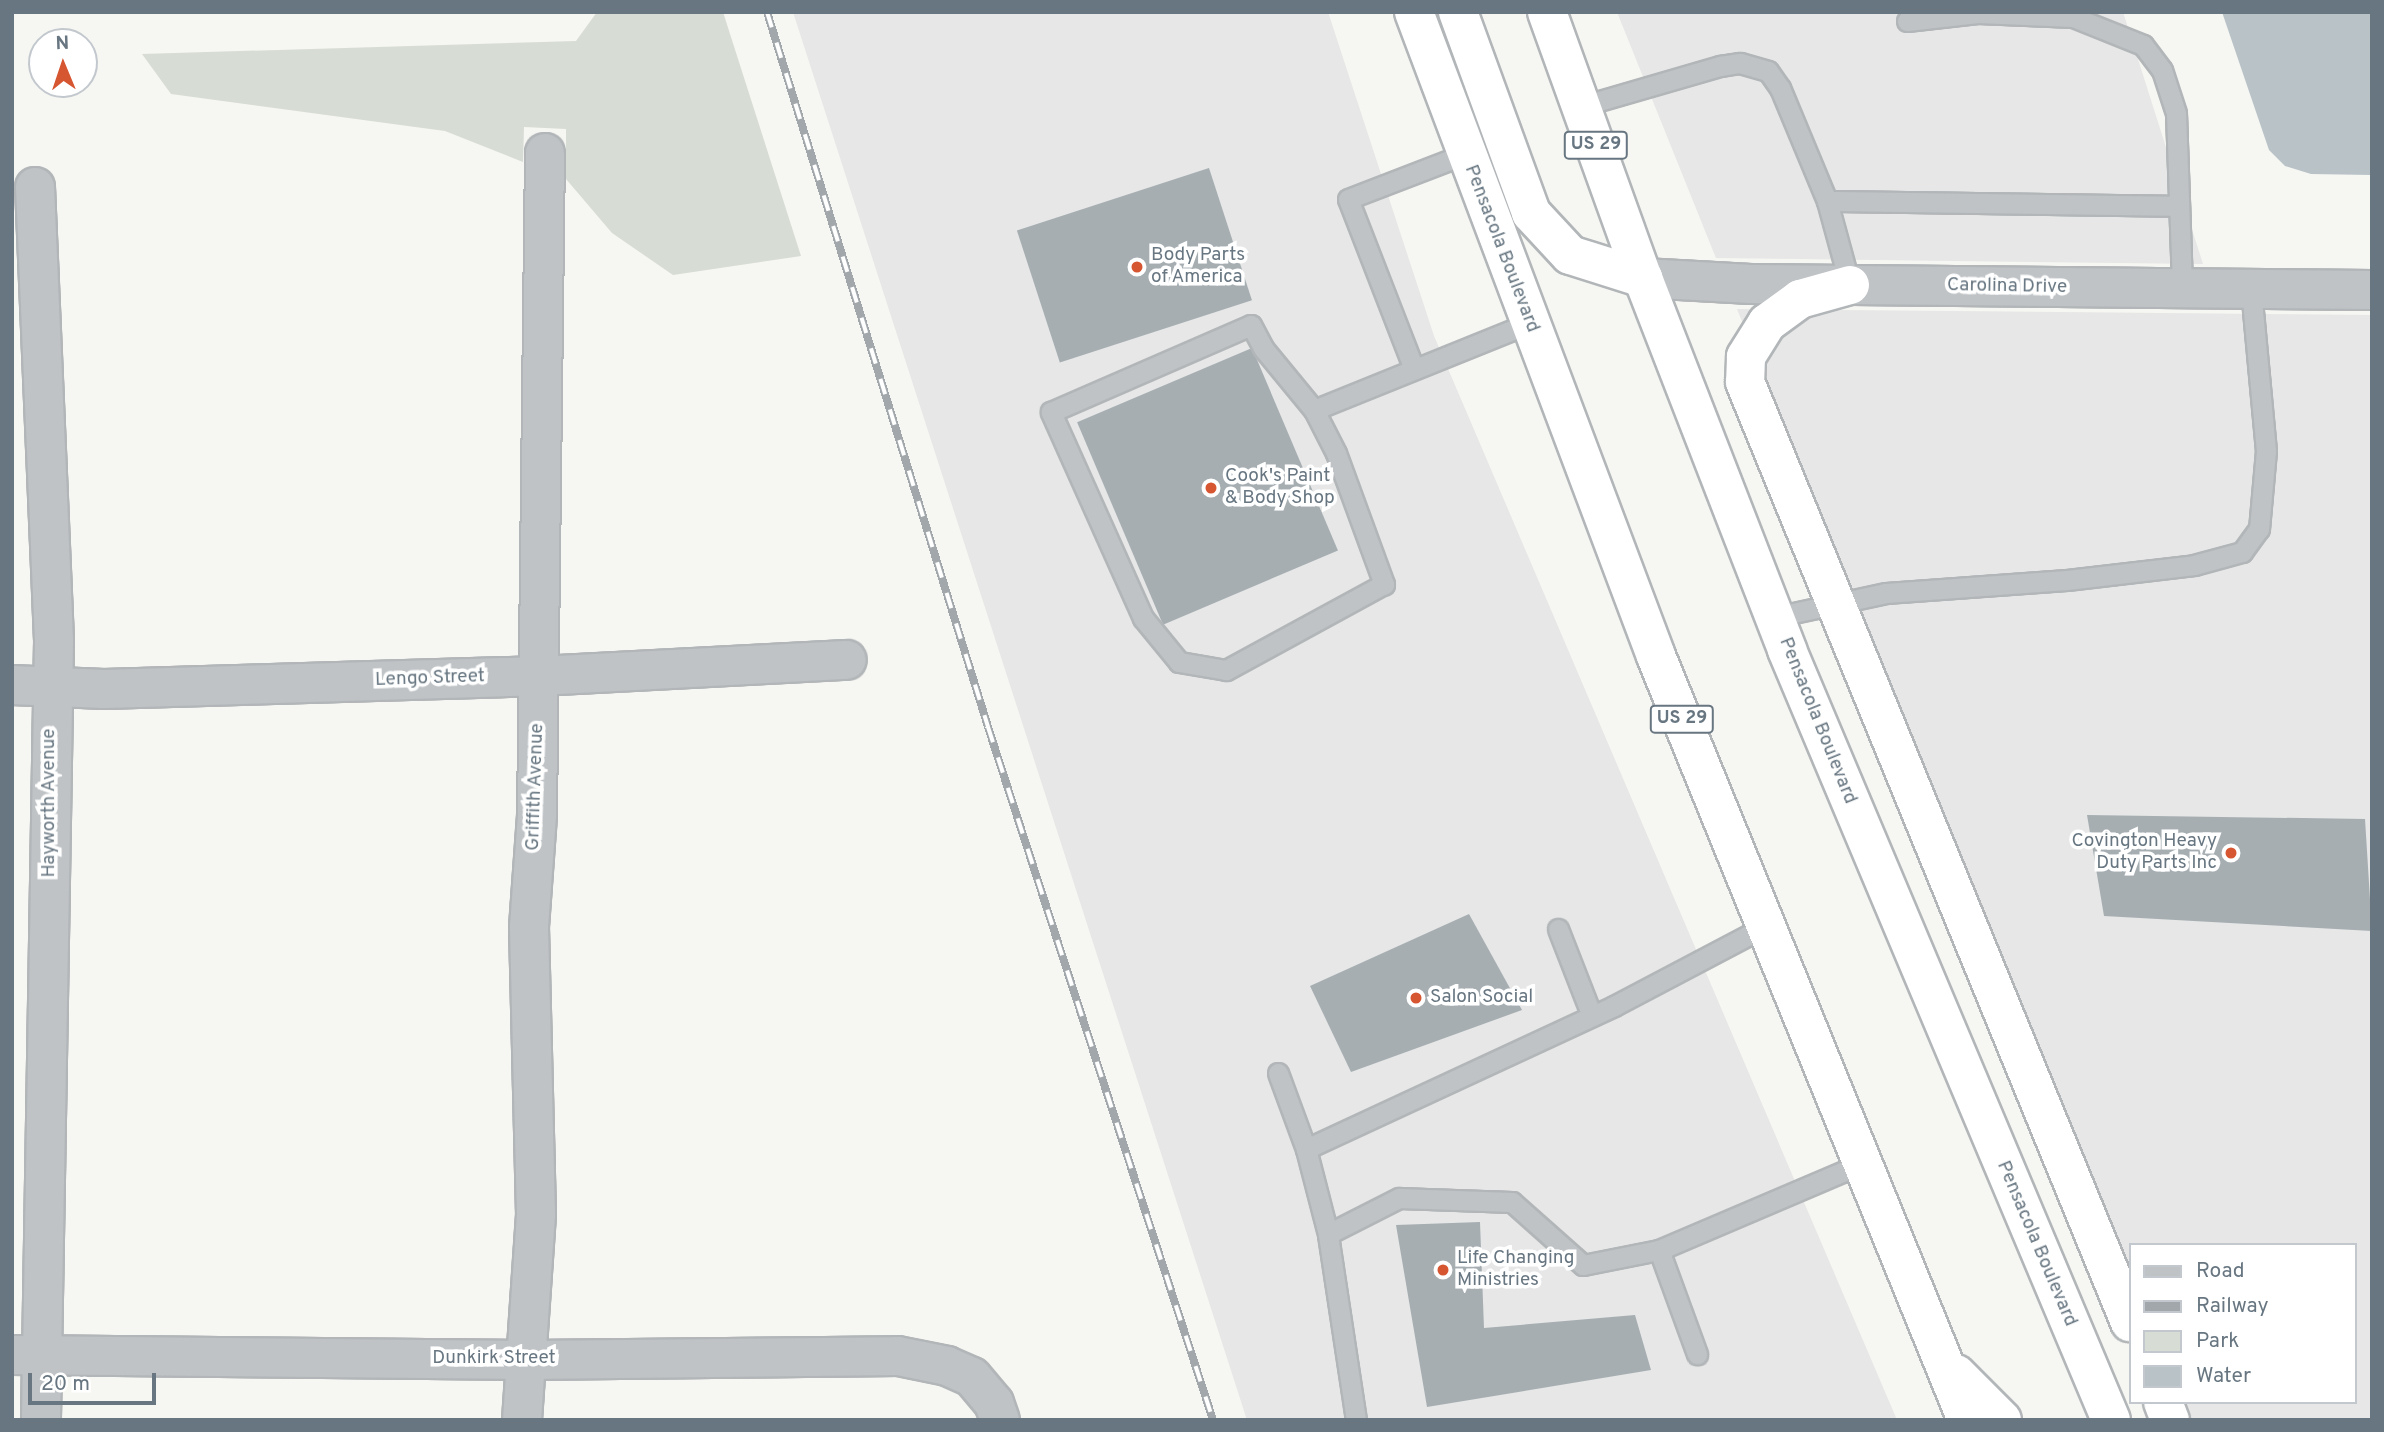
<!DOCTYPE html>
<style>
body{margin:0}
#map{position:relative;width:2384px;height:1432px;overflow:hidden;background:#f6f6f2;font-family:Overpass,sans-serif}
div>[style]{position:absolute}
.built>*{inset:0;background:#e6e7e6}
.green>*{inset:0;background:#d7dcd4}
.water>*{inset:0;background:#b8c2c7}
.building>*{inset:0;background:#a6aeb2;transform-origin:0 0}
.roads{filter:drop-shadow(2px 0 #b2b6b8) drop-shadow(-2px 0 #b2b6b8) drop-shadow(0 2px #b2b6b8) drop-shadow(0 -2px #b2b6b8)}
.service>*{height:19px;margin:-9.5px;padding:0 9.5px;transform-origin:9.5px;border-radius:9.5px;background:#bfc3c6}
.minor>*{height:38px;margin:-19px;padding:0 19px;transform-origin:19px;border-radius:19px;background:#bfc3c6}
.trunk>*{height:38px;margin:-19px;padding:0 19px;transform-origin:19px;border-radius:19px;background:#fff}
.rail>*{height:8px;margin-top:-4px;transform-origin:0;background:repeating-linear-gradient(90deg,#fff 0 16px,#a1a7ab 0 32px);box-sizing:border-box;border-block:2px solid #a1a7ab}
.dots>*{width:19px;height:19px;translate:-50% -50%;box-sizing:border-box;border:4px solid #fff;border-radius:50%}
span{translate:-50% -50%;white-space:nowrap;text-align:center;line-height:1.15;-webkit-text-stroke:7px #fff;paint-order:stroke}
.shield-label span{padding:2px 5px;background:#fff;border:2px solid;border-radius:5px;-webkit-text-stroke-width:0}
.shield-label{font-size:18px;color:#677681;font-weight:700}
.street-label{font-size:19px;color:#677681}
.poi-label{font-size:19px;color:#677681}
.left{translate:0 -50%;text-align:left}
.right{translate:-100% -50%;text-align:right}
.frame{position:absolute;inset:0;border:14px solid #677681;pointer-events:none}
.legend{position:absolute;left:2129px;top:1243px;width:228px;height:161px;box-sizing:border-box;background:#fff;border:2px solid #c2c8cd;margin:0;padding:9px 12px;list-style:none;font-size:21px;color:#677681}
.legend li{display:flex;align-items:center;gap:14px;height:35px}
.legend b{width:35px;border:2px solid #c2c8cd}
.north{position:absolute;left:28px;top:28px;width:70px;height:70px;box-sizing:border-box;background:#fff;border:2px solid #c2c8cd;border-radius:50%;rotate:358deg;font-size:19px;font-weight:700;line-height:28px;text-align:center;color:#677681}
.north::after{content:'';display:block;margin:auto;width:24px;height:32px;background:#d65632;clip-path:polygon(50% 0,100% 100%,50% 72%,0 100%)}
.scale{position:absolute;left:28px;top:1373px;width:128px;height:32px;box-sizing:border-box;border:4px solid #677681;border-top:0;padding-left:9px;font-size:21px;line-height:24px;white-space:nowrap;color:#677681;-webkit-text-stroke:5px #fff;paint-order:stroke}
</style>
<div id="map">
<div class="built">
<div style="clip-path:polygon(793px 12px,1328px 12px,1434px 336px,1897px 1420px,1247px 1420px)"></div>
<div style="clip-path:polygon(1617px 12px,2123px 12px,2203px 264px,1716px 258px)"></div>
<div style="clip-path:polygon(1737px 309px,2372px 315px,2372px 1420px,2188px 1420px,2180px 1402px,2354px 1402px,2354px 1245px,2130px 1245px,2130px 1278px)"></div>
</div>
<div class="green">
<div style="clip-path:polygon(597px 12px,723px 12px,801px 256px,673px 275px,612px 233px,566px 179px,566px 129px,524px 127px,523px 162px,445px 131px,171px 94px,142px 54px,576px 41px)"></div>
</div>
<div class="water">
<div style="clip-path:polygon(2222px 12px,2372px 12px,2372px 175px,2311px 174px,2285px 166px,2269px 150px)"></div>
</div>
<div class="building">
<div style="left:1209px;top:168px;width:139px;height:202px;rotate:72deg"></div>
<div style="left:1252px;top:348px;width:220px;height:190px;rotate:67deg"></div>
<div style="clip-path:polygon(2087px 815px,2365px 819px,2372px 931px,2104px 916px)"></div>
<div style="clip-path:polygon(1469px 914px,1522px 1010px,1351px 1072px,1310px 986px)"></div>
<div style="clip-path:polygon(1480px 1222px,1484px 1328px,1635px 1315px,1651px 1370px,1427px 1407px,1396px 1225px)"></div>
</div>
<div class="roads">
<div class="service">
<div style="left:1907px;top:21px;width:71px;rotate:-6.4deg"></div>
<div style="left:1978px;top:13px;width:95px;rotate:2.4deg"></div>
<div style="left:2073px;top:17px;width:75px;rotate:21.8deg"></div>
<div style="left:2143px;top:45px;width:31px;rotate:53deg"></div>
<div style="left:2162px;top:70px;width:45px;rotate:72deg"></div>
<div style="left:2176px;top:113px;width:175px;rotate:88deg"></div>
<div style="left:1582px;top:106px;width:144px;rotate:-16.2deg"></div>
<div style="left:1720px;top:66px;width:20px;rotate:-9deg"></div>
<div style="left:1740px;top:63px;width:29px;rotate:16deg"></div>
<div style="left:1768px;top:71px;width:21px;rotate:55deg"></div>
<div style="left:1780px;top:88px;width:122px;rotate:67.4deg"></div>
<div style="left:1827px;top:201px;width:87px;rotate:74.7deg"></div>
<div style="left:1827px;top:201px;width:352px;rotate:0.8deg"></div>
<div style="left:1414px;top:369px;width:182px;rotate:-111.2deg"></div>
<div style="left:1348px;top:199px;width:125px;rotate:-21deg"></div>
<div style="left:1314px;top:410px;width:48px;rotate:62.9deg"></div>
<div style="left:1336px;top:453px;width:140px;rotate:69.9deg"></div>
<div style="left:1384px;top:584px;width:180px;rotate:151.4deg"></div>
<div style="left:1226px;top:670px;width:48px;rotate:-170.3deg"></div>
<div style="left:1179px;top:662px;width:57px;rotate:-129.3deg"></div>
<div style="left:1143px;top:618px;width:226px;rotate:-114.1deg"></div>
<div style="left:1051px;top:412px;width:218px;rotate:-23.5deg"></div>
<div style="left:1251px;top:325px;width:26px;rotate:62deg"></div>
<div style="left:1263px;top:348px;width:80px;rotate:50.6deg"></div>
<div style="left:1314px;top:410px;width:232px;rotate:-22deg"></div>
<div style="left:1775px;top:617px;width:114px;rotate:-12.2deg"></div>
<div style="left:1886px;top:593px;width:181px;rotate:-4.1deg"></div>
<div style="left:2067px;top:580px;width:128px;rotate:-6.7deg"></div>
<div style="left:2194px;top:565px;width:50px;rotate:-15.2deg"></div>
<div style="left:2242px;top:552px;width:29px;rotate:-54deg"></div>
<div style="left:2259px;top:529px;width:78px;rotate:-84.9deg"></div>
<div style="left:2266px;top:451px;width:163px;rotate:-95.3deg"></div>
<div style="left:1558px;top:929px;width:93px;rotate:68.7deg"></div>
<div style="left:1278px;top:1073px;width:81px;rotate:69.8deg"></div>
<div style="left:1306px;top:1149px;width:340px;rotate:-24.9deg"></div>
<div style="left:1614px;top:1006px;width:172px;rotate:-27.8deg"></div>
<div style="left:1306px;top:1149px;width:88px;rotate:75.5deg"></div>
<div style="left:1659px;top:1250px;width:111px;rotate:69.9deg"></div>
<div style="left:1356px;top:1420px;width:188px;rotate:-98.6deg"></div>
<div style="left:1328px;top:1234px;width:80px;rotate:-26.9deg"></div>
<div style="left:1399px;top:1198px;width:113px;rotate:2deg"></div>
<div style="left:1512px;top:1202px;width:95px;rotate:41.6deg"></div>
<div style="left:1583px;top:1265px;width:77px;rotate:-11.2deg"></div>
<div style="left:1659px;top:1250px;width:222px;rotate:-23.1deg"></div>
</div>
<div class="minor">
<div style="left:35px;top:187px;width:455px;rotate:87.6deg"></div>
<div style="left:54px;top:642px;width:778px;rotate:90.96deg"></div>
<div style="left:1643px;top:278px;width:108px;rotate:3.2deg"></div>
<div style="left:1751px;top:284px;width:621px;rotate:0.55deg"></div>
<div style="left:12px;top:685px;width:92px;rotate:2.5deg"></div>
<div style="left:104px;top:689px;width:435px;rotate:-1.7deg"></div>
<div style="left:539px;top:676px;width:308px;rotate:-3deg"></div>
<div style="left:12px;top:1355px;width:516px;rotate:0.56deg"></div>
<div style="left:528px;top:1360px;width:370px;rotate:-0.6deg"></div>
<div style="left:898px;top:1356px;width:50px;rotate:11.5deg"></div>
<div style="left:947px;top:1366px;width:27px;rotate:24deg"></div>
<div style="left:972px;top:1377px;width:34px;rotate:50deg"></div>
<div style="left:994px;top:1403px;width:18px;rotate:71deg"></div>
<div style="left:522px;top:1420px;width:206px;rotate:-86.1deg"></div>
<div style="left:536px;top:1214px;width:287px;rotate:-91.4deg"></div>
<div style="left:529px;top:927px;width:112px;rotate:-85.9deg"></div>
<div style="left:537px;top:815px;width:662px;rotate:-89.31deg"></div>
</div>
<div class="trunk">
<div style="left:1414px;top:12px;width:688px;rotate:69.4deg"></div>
<div style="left:1656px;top:656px;width:825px;rotate:67.85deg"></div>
<div style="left:1458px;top:12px;width:214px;rotate:70deg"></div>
<div style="left:1531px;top:213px;width:57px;rotate:47.1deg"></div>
<div style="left:1570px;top:255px;width:77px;rotate:17.5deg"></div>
<div style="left:1547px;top:12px;width:283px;rotate:70.2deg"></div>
<div style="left:1643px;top:278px;width:399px;rotate:68.8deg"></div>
<div style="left:1787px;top:650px;width:835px;rotate:67.18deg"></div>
<div style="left:1850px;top:285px;width:52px;rotate:164.4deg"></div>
<div style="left:1800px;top:299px;width:41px;rotate:144deg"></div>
<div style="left:1767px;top:323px;width:40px;rotate:122deg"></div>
<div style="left:1746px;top:357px;width:25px;rotate:92deg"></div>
<div style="left:1745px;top:382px;width:1016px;rotate:67.73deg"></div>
<div style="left:1956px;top:1374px;width:65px;rotate:45deg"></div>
<div style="left:2163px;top:1402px;width:19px;rotate:69deg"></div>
</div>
</div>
<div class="rail">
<div style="left:767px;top:12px;width:748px;rotate:72.82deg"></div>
<div style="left:988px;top:727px;width:729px;rotate:72.01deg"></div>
</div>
<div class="dots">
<div style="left:1137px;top:267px;background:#d65632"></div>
<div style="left:1211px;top:488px;background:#d65632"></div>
<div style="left:2231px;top:853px;background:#d65632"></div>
<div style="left:1416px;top:998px;background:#d65632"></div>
<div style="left:1443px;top:1270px;background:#d65632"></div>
</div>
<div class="shield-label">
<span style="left:1596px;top:145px">US 29</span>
<span style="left:1682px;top:719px">US 29</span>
</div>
<div class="street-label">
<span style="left:1501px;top:249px;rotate:69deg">Pensacola Boulevard</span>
<span style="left:2007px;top:287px;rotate:1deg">Carolina Drive</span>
<span style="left:430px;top:679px;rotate:-2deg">Lengo Street</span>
<span style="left:1817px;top:721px;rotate:68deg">Pensacola Boulevard</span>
<span style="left:536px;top:787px;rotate:-88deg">Griffith Avenue</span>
<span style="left:50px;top:803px;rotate:-90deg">Hayworth Avenue</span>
<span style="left:2036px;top:1244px;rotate:67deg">Pensacola Boulevard</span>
<span style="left:494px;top:1359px">Dunkirk Street</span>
</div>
<div class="poi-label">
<span class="left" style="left:1151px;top:267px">Body Parts<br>of America</span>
<span class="left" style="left:1225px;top:488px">Cook's Paint<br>&amp; Body Shop</span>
<span class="right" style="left:2217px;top:853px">Covington Heavy<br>Duty Parts Inc</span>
<span class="left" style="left:1430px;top:998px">Salon Social</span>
<span class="left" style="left:1457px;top:1270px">Life Changing<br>Ministries</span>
</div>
<div class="frame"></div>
<ul class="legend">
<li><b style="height:9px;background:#bfc3c6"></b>Road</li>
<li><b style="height:9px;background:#a1a7ab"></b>Railway</li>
<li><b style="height:19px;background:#d7dcd4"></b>Park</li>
<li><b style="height:19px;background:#b8c2c7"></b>Water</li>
</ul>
<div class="north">N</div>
<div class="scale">20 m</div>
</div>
